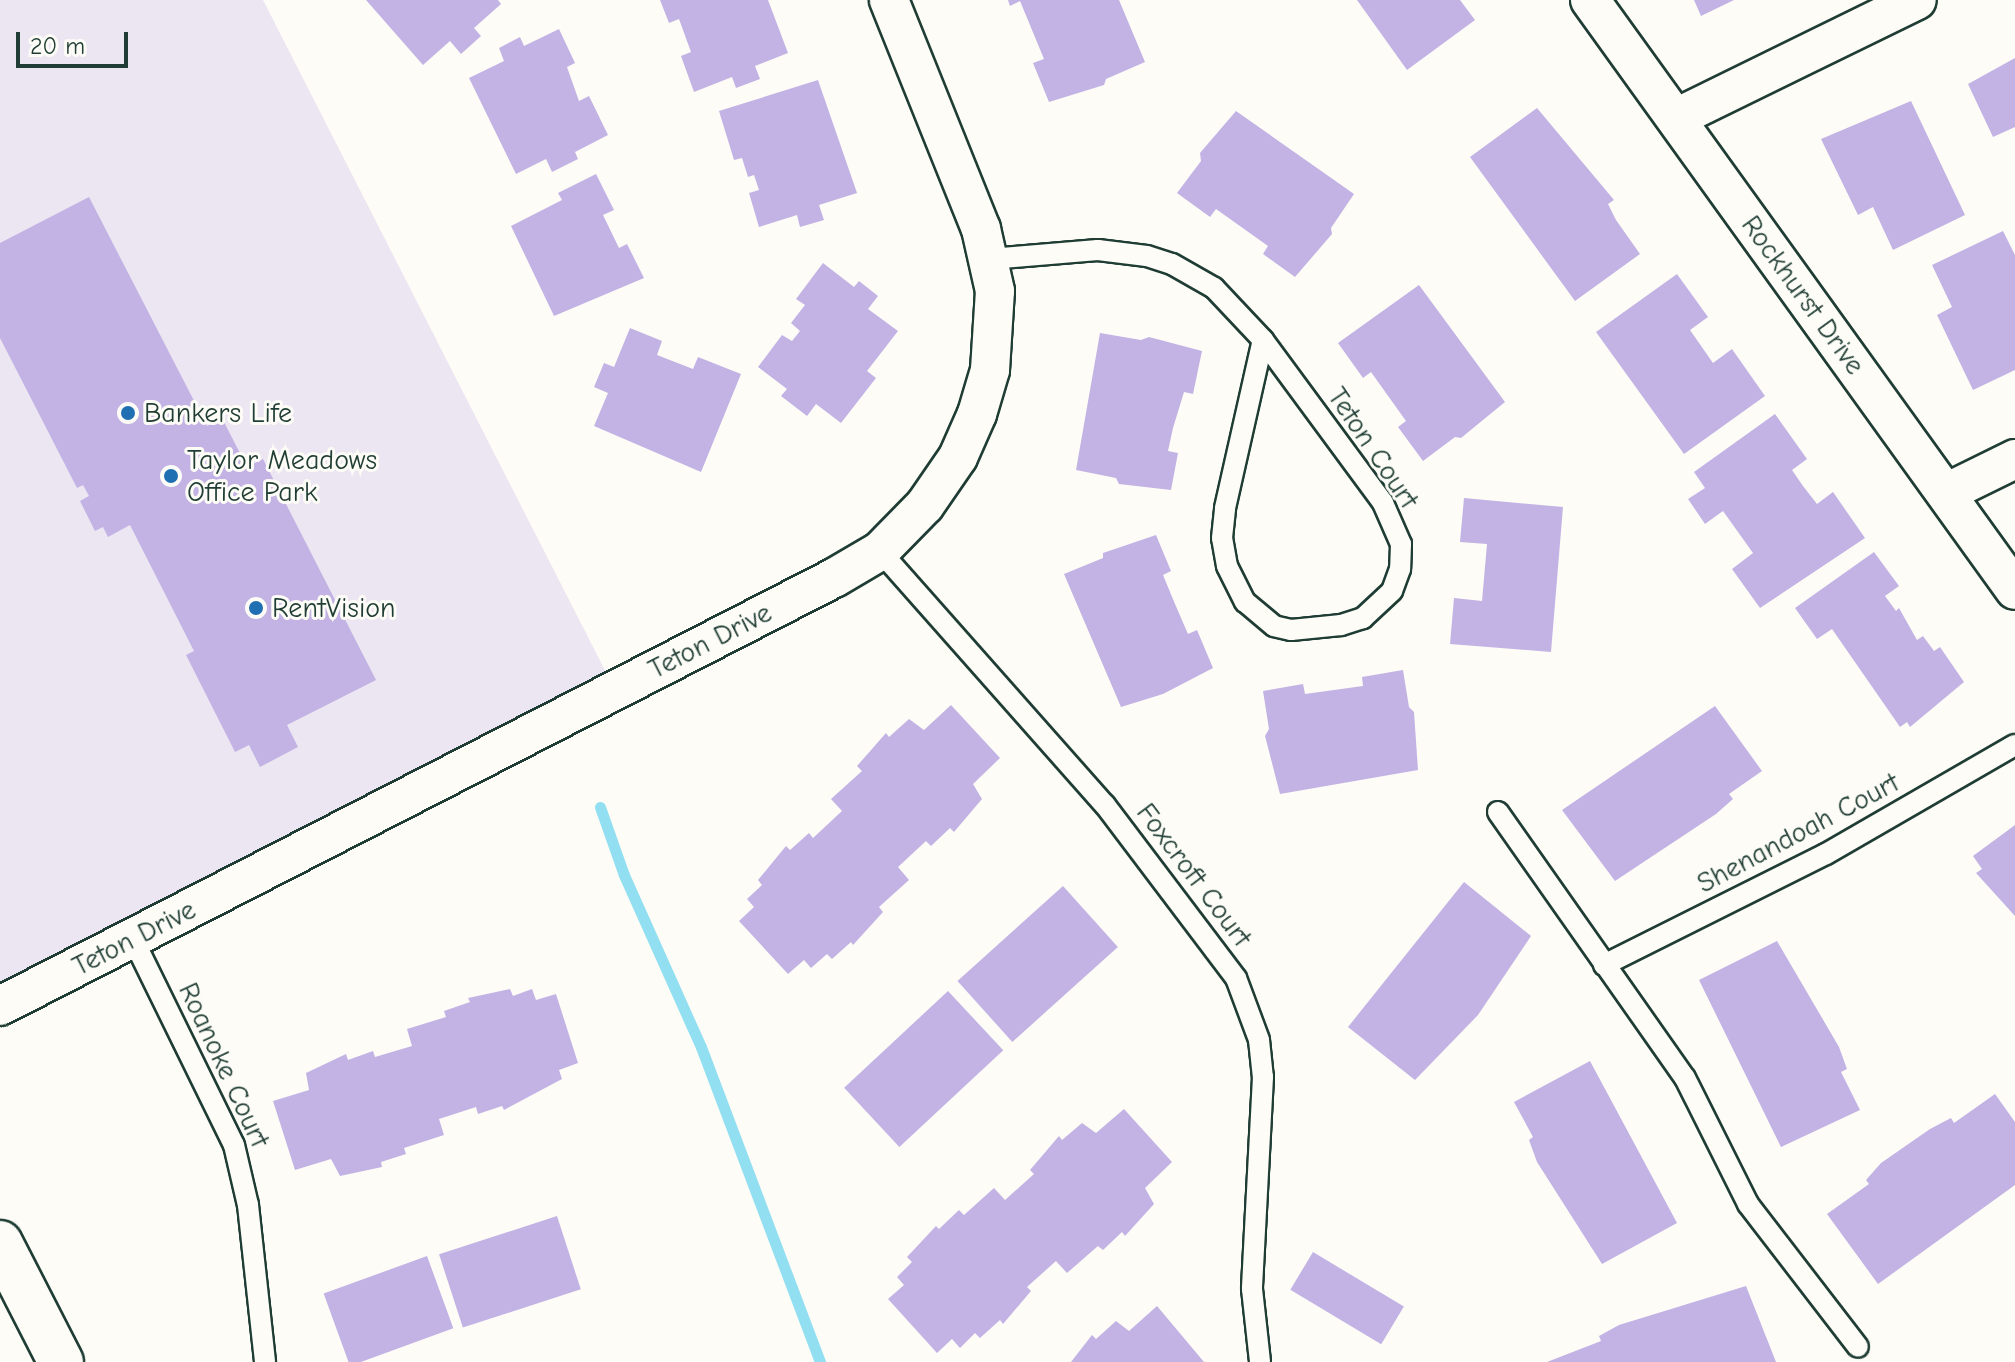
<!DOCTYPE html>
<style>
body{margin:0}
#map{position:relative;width:2015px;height:1362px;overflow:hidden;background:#fdfcf7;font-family:"Comic Neue",sans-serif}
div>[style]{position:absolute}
.built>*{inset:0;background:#ebe6f1}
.stream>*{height:11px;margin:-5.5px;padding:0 5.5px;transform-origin:5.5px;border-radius:5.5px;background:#91dff1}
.building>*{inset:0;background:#c2b3e4;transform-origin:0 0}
.roads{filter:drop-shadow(2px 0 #1f3d34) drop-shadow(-2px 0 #1f3d34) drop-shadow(0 2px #1f3d34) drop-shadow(0 -2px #1f3d34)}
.lane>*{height:20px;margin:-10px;padding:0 10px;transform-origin:10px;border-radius:10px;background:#fdfcf7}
.street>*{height:38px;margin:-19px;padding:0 19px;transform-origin:19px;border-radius:19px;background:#fdfcf7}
.secondary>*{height:44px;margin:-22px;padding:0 22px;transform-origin:22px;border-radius:22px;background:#fdfcf7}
.dots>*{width:22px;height:22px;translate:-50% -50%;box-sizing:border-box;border:4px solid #fdfcf7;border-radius:50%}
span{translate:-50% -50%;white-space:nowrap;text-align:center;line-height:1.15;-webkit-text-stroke:6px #fdfcf7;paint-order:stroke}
.street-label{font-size:28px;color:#1f3d34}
.poi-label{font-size:28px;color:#1f3d34}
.left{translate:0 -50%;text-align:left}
.scale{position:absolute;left:16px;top:32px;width:112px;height:36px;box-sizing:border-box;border:4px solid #1f3d34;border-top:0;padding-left:10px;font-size:24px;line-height:28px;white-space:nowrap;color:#1f3d34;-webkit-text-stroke:6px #fdfcf7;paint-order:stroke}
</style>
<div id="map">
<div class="built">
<div style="clip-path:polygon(0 0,263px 0,615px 690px,0 1006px)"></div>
</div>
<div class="stream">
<div style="left:600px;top:807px;width:72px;rotate:70.6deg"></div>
<div style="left:624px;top:875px;width:188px;rotate:65.9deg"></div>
<div style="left:701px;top:1047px;width:337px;rotate:69.3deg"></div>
</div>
<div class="building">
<div style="clip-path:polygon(366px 0,498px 0,501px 4px,474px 28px,481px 36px,461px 54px,450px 41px,423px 65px)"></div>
<div style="clip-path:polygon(660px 0,768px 0,788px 53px,755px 66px,760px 79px,736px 88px,732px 77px,694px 92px,681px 56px,691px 52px,679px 19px,669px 23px)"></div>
<div style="clip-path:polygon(1008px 0,1119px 0,1145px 62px,1106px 79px,1104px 85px,1049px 102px,1033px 63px,1044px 59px,1020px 1px,1010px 6px)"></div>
<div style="clip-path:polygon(1357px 0,1460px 0,1475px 20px,1407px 70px)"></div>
<div style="clip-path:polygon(1694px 0,1734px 0,1701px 16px)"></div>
<div style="clip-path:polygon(559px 29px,575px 63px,567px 67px,579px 101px,589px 96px,608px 135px,575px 152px,578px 159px,552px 172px,546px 159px,516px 174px,469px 78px,504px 61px,499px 48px,520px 37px,524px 46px)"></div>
<div style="clip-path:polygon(2015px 58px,2015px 127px,1993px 137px,1968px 84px)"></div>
<div style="clip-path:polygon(818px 80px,857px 193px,819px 205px,824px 220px,800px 227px,797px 215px,759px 227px,749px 193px,759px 190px,754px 175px,748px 177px,742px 158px,734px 160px,719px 111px)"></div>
<div style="clip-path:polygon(1911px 101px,1965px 215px,1893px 250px,1873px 207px,1858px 215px,1821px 139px)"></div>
<div style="clip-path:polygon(1537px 108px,1614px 200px,1608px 204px,1616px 220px,1640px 254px,1575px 301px,1470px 157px)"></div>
<div style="clip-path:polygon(1236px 111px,1354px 194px,1331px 228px,1332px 234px,1295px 277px,1263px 254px,1268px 246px,1216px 209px,1210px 217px,1177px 193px,1201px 161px,1200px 153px)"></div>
<div style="clip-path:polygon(596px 174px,614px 210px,603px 215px,619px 248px,627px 244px,644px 278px,554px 316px,511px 226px,562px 200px,558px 193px)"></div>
<div style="clip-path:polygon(89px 197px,207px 426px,222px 418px,247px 467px,263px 459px,376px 680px,287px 725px,298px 747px,260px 767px,249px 745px,235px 752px,186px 655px,194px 651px,130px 525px,108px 537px,103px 527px,95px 531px,80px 501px,89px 496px,83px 485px,77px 488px,0 338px,0 243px)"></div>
<div style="clip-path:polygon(2003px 231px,2015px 255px,2015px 370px,1973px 390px,1937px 315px,1952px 307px,1932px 265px)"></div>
<div style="clip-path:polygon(823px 263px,854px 287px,859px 281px,878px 296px,868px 309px,898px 331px,867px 371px,876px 378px,841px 423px,816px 404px,807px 416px,781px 396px,787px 389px,758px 367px,782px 335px,792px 341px,800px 331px,791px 323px,805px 305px,796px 299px)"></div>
<div style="clip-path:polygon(1677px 274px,1708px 317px,1690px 330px,1713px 363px,1732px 349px,1765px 396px,1684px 454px,1596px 332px)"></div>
<div style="clip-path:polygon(1419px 285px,1505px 402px,1461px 438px,1455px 437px,1423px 461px,1398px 427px,1406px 421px,1371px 372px,1363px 378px,1338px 343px)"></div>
<div style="clip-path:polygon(630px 328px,662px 341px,657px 355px,693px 369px,698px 357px,741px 374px,701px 472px,594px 426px,608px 393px,594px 387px,604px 363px,614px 367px)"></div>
<div style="clip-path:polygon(1100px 333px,1141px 340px,1149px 337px,1202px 351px,1193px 394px,1184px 392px,1173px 428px,1168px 451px,1178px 453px,1171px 490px,1119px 484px,1116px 478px,1076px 470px)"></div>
<div style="clip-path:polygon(1775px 414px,1807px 459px,1792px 470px,1803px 486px,1817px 504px,1833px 492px,1865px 538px,1760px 608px,1732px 569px,1753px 553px,1723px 511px,1705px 524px,1688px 499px,1705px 488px,1694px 472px)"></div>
<div style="clip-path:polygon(1464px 498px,1563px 507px,1551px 652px,1450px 644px,1454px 598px,1482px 601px,1487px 544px,1460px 542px)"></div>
<div style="clip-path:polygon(1156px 535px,1171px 571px,1163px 575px,1175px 604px,1188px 634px,1197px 630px,1213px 668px,1163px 694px,1121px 707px,1064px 574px,1103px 558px,1103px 553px)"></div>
<div style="clip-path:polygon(1874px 552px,1899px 586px,1885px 596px,1896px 611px,1899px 608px,1917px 640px,1923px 636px,1934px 651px,1940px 647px,1964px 682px,1910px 727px,1907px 722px,1900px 727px,1832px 629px,1817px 639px,1795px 608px)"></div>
<div style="clip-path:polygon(1403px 670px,1409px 707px,1414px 712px,1418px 770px,1280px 794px,1265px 736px,1269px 729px,1263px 691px,1303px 684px,1305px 694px,1363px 686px,1362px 677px)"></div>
<div style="clip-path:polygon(951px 705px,1000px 758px,973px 784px,982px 799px,954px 832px,950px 828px,931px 846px,926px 841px,898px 867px,909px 880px,879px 907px,883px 912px,853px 945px,851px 942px,832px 959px,827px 954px,811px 968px,804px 960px,788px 974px,739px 921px,754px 907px,747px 899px,762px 885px,758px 880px,786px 846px,790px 850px,809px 833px,813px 838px,842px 811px,831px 799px,862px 771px,857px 766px,886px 733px,889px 737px,909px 719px,924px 730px)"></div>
<div style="clip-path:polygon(1715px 706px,1762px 771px,1729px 794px,1733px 799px,1716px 814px,1615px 881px,1562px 810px)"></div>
<div style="clip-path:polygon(2015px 825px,2015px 916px,1976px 873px,1982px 869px,1973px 856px)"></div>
<div style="clip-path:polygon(1464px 882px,1531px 936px,1478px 1015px,1415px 1080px,1348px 1027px)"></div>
<div style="left:1063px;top:886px;width:82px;height:142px;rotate:48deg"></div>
<div style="clip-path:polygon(1777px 941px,1839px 1047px,1847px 1069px,1841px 1072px,1860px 1110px,1781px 1147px,1699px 980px)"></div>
<div style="clip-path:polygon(510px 989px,513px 996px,532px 989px,536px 1000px,556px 994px,578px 1063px,559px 1070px,562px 1079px,504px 1110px,502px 1106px,478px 1114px,476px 1107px,439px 1119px,444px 1135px,404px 1148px,406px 1154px,381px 1162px,382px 1167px,340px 1176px,331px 1159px,295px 1170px,273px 1101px,309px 1090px,306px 1073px,346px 1054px,348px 1060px,373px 1051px,375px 1057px,412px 1046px,407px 1029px,446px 1017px,444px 1011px,470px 1002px,468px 998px)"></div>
<div style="left:948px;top:991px;width:81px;height:142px;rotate:47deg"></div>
<div style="clip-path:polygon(1590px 1061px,1677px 1223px,1602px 1264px,1537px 1162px,1529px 1140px,1533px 1137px,1514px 1102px)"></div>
<div style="clip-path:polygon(1995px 1094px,2015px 1122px,2015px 1185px,1878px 1284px,1827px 1214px,1869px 1184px,1866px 1180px,1881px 1163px,1930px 1129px,1951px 1118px,1954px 1123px)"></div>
<div style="clip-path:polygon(1124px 1109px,1172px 1162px,1145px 1188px,1154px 1204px,1125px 1236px,1122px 1232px,1103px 1250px,1098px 1246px,1067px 1273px,1056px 1261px,1027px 1287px,1031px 1291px,1003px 1324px,1000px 1320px,980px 1338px,975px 1333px,960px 1348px,952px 1339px,937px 1353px,888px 1299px,904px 1285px,897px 1277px,912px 1262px,907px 1257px,936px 1226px,939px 1229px,959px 1210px,964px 1215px,994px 1188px,1005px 1200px,1034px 1174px,1030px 1170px,1059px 1136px,1062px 1140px,1082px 1123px,1096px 1133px)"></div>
<div style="left:557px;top:1216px;width:77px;height:124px;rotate:72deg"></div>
<div style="left:1313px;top:1252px;width:106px;height:44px;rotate:31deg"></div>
<div style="left:427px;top:1256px;width:77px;height:110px;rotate:70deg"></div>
<div style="clip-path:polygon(1746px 1286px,1776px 1362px,1547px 1362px,1601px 1341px,1599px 1336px,1619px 1325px)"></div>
<div style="clip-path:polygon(1157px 1306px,1204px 1362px,1071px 1362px,1092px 1335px,1096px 1339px,1116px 1321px,1129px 1331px)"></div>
</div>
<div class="roads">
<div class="lane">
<div style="left:990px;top:259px;width:108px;rotate:-4.8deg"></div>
<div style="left:1098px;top:250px;width:49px;rotate:7deg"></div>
<div style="left:1147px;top:256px;width:26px;rotate:18deg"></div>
<div style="left:1172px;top:264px;width:48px;rotate:29.7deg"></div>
<div style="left:1214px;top:288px;width:71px;rotate:46.7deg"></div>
<div style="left:1263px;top:340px;width:202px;rotate:53.6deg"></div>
<div style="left:1383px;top:503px;width:45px;rotate:66.3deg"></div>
<div style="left:1401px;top:544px;width:25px;rotate:92deg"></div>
<div style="left:1400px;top:569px;width:23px;rotate:110deg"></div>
<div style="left:1392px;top:591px;width:40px;rotate:137deg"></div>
<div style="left:1363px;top:618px;width:23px;rotate:162deg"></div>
<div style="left:1341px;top:625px;width:50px;rotate:174.3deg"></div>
<div style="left:1291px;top:630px;width:17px;rotate:-167deg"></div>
<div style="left:1274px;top:626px;width:38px;rotate:-140deg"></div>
<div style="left:1245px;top:602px;width:40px;rotate:-116.6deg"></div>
<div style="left:1227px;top:566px;width:28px;rotate:-100deg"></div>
<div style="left:1222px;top:538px;width:30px;rotate:-84deg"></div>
<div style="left:1225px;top:508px;width:172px;rotate:-77.3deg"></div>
<div style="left:880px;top:551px;width:339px;rotate:48.5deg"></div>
<div style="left:1105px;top:805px;width:217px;rotate:52.9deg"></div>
<div style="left:1236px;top:978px;width:66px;rotate:69.6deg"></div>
<div style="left:1259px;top:1040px;width:37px;rotate:84deg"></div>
<div style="left:1263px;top:1077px;width:212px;rotate:93deg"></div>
<div style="left:1252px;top:1289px;width:73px;rotate:83.7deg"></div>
<div style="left:1498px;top:812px;width:325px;rotate:54.9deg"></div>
<div style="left:1685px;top:1078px;width:141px;rotate:63.4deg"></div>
<div style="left:1748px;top:1204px;width:180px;rotate:52.4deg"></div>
<div style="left:133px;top:939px;width:229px;rotate:63.9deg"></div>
<div style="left:234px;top:1145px;width:62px;rotate:76.9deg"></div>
<div style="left:248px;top:1205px;width:158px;rotate:83.8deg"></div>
<div style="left:1604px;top:965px;width:248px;rotate:-26.6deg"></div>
<div style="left:1826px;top:854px;width:218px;rotate:-30deg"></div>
</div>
<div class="street">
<div style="left:1590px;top:0;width:727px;rotate:54.23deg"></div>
<div style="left:1676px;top:118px;width:268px;rotate:-26.1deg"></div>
<div style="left:1946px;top:493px;width:77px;rotate:-26.2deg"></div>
<div style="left:0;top:1006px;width:937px;rotate:-27.17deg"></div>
<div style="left:834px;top:578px;width:53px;rotate:-30.4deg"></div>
<div style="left:880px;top:551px;width:64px;rotate:-45.6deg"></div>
<div style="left:925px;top:505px;width:58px;rotate:-55.5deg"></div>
<div style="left:958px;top:457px;width:47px;rotate:-66.2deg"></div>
<div style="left:977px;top:414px;width:46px;rotate:-73.5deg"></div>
<div style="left:990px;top:370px;width:79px;rotate:-86.4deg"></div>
<div style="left:995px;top:291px;width:64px;rotate:-102.7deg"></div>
<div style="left:981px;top:229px;width:247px;rotate:-111.9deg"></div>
</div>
<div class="secondary">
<div style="left:0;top:1243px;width:134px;rotate:62.9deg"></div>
</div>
</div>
<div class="dots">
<div style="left:128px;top:413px;background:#1f6fb2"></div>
<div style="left:171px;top:476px;background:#1f6fb2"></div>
<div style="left:256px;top:608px;background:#1f6fb2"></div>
</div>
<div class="street-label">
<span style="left:1803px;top:295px;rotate:54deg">Rockhurst Drive</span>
<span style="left:1373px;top:448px;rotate:56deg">Teton Court</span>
<span style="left:710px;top:641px;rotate:-27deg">Teton Drive</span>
<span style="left:1798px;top:833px;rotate:-28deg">Shenandoah Court</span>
<span style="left:1194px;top:875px;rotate:53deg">Foxcroft Court</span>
<span style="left:134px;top:938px;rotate:-27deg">Teton Drive</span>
<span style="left:224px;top:1065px;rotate:65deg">Roanoke Court</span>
</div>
<div class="poi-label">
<span class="left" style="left:144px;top:413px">Bankers Life</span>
<span class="left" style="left:187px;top:476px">Taylor Meadows<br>Office Park</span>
<span class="left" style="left:272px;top:608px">RentVision</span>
</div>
<div class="scale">20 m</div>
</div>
